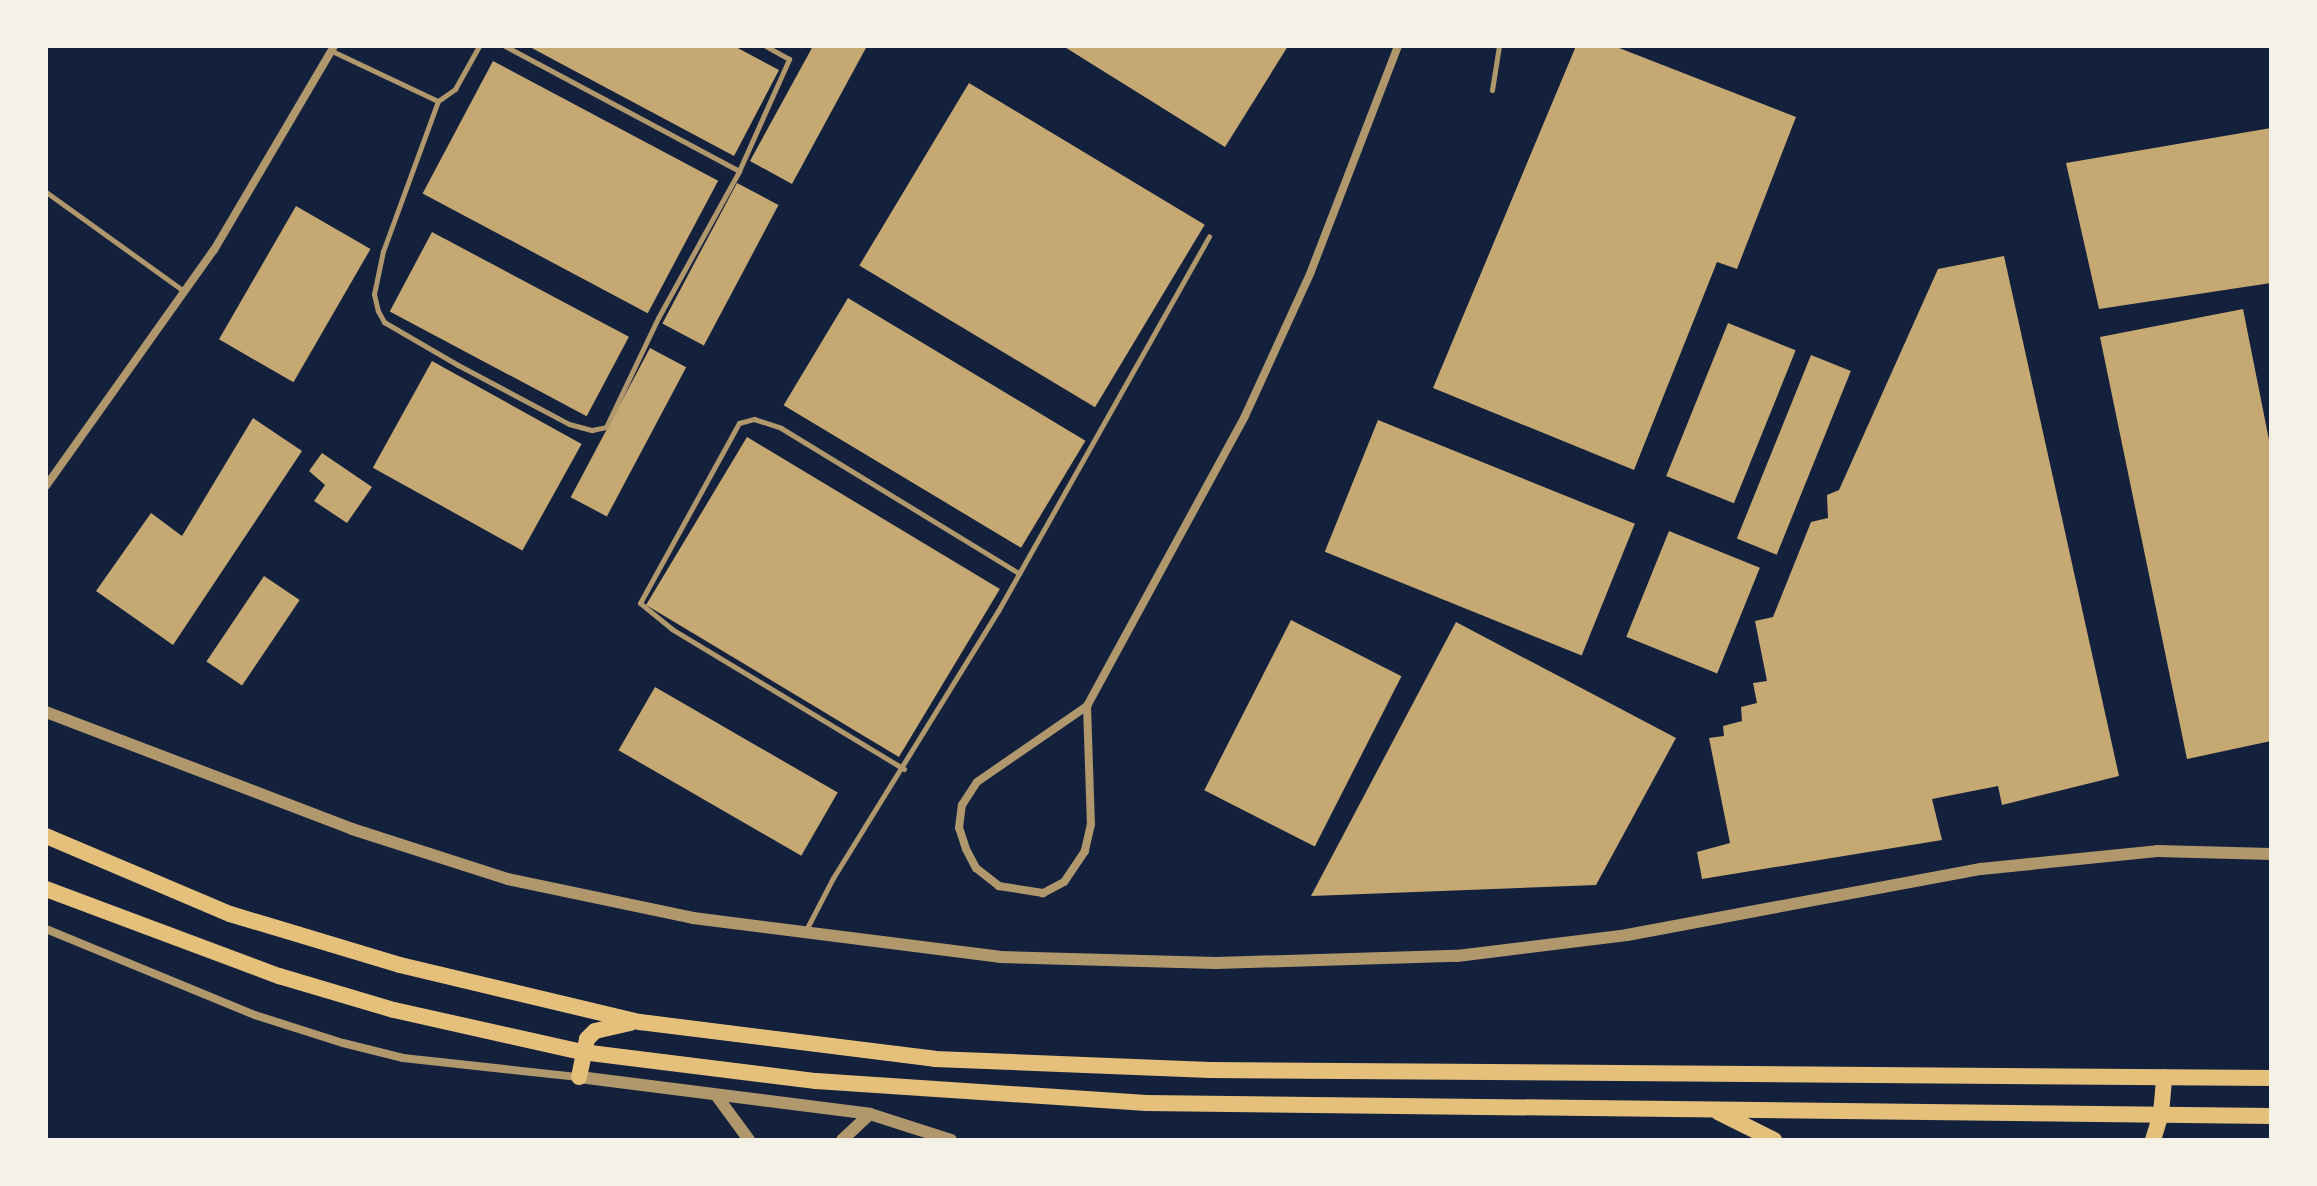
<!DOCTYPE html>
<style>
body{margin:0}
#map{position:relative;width:2317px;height:1186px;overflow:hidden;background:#14213d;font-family:"Fira Sans",sans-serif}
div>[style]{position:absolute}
.building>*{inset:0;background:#c6a872;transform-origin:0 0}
.service>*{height:5px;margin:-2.5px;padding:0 2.5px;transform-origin:2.5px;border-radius:2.5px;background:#b1986c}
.minor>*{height:8px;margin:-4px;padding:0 4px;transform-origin:4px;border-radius:4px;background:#b1986c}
.tertiary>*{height:12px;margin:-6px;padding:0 6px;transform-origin:6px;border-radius:6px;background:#b1986c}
.primary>*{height:16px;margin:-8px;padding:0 8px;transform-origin:8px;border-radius:8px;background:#e5c07b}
span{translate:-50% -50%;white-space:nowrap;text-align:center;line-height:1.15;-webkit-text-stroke:8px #f6f1e7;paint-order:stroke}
.frame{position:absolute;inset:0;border:48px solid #f6f1e7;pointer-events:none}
</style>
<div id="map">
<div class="building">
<div style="clip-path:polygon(528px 46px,734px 46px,779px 70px,734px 156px)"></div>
<div style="clip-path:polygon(813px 46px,867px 46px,792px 184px,750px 161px)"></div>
<div style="clip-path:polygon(1063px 46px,1288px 46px,1225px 147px)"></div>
<div style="clip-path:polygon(1576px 46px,1614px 46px,1796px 117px,1737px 269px,1717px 262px,1634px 470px,1433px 388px)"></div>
<div style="left:493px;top:61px;width:255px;height:150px;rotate:28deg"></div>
<div style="left:969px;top:83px;width:275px;height:213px;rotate:31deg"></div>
<div style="clip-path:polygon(2271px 128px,2271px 283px,2099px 309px,2066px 163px)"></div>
<div style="left:737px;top:183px;width:47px;height:159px;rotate:28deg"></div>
<div style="left:296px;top:206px;width:86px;height:154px;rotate:30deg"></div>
<div style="left:432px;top:232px;width:223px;height:90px;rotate:28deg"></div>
<div style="clip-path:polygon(2004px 256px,2119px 776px,2002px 805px,1998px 786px,1932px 799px,1942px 840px,1702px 879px,1697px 852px,1730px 843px,1709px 738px,1724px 736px,1723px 726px,1742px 721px,1741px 707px,1757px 703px,1753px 683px,1767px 681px,1755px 621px,1773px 617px,1811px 522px,1828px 518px,1827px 495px,1839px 490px,1938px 269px)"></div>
<div style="left:848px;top:298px;width:277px;height:125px;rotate:31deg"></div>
<div style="clip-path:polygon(2243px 309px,2271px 450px,2271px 741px,2187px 759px,2100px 337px)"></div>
<div style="left:1728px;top:323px;width:73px;height:165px;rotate:22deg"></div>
<div style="left:650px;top:348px;width:41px;height:169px;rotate:28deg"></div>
<div style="left:1811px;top:355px;width:43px;height:198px;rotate:22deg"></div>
<div style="left:432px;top:361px;width:171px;height:122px;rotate:29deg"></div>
<div style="clip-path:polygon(253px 418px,302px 451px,173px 645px,96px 591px,151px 513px,182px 536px)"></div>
<div style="left:1378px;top:420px;width:277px;height:142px;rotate:22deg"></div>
<div style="left:747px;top:437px;width:295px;height:196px;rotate:31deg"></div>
<div style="clip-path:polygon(322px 453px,372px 487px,347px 523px,314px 501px,325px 485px,309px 471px)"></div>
<div style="left:1669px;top:531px;width:98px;height:114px;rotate:22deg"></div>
<div style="left:264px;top:576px;width:43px;height:103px;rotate:34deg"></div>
<div style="left:1291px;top:620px;width:124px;height:191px;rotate:27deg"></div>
<div style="clip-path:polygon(1456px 622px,1676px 738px,1596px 885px,1311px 896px)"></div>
<div style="left:655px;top:687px;width:211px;height:73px;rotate:30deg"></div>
</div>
<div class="service">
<div style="left:505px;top:46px;width:265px;rotate:28.1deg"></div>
<div style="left:739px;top:171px;width:123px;rotate:-65.9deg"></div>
<div style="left:789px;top:59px;width:26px;rotate:-151deg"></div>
<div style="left:332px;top:51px;width:117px;rotate:25.3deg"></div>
<div style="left:438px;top:101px;width:21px;rotate:-35deg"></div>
<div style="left:455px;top:89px;width:49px;rotate:-60.8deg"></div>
<div style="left:1492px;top:90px;width:45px;rotate:-81deg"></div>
<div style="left:438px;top:101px;width:160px;rotate:110.1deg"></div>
<div style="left:383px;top:251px;width:44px;rotate:101.8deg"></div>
<div style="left:374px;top:294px;width:17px;rotate:77deg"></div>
<div style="left:378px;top:311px;width:13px;rotate:61deg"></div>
<div style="left:384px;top:322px;width:86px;rotate:30.2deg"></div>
<div style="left:458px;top:365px;width:126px;rotate:28deg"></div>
<div style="left:569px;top:424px;width:24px;rotate:15deg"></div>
<div style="left:592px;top:430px;width:14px;rotate:-12deg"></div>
<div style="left:606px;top:427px;width:121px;rotate:-64.5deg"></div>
<div style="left:658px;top:318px;width:168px;rotate:-61.1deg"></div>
<div style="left:46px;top:192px;width:170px;rotate:35.7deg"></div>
<div style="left:904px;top:769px;width:271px;rotate:-148.9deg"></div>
<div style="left:672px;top:629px;width:41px;rotate:-140.9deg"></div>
<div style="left:640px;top:603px;width:205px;rotate:-61.2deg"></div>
<div style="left:739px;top:423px;width:16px;rotate:-15deg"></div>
<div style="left:754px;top:419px;width:28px;rotate:18deg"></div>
<div style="left:781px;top:428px;width:279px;rotate:31.4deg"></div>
<div style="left:806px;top:930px;width:59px;rotate:-62.6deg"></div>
<div style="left:833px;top:878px;width:314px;rotate:-58.3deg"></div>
<div style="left:998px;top:611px;width:430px;rotate:-60.6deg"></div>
</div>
<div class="minor">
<div style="left:46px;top:486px;width:290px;rotate:-54.6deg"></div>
<div style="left:214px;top:250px;width:237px;rotate:-59.5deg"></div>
<div style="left:1087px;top:706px;width:118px;rotate:88.1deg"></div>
<div style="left:1091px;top:824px;width:28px;rotate:103deg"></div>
<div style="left:1085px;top:851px;width:37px;rotate:124deg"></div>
<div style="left:1064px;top:882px;width:24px;rotate:152deg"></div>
<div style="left:1043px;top:893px;width:45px;rotate:-171deg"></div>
<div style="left:999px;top:886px;width:29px;rotate:-142deg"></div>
<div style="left:976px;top:868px;width:21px;rotate:-118deg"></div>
<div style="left:966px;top:849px;width:22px;rotate:-108deg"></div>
<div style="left:959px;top:828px;width:23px;rotate:-83deg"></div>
<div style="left:962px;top:805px;width:27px;rotate:-57deg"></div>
<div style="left:977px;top:782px;width:134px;rotate:-34.6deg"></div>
<div style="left:1087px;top:706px;width:330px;rotate:-61.4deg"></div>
<div style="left:1245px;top:416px;width:156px;rotate:-65.4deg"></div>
<div style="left:1310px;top:274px;width:244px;rotate:-68.9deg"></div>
<div style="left:46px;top:929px;width:226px;rotate:22.4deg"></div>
<div style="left:255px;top:1015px;width:92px;rotate:17.7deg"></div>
<div style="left:343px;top:1043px;width:62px;rotate:14deg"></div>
<div style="left:403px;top:1058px;width:177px;rotate:6.2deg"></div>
</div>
<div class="tertiary">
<div style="left:46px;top:712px;width:328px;rotate:20.9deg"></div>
<div style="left:352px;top:829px;width:164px;rotate:17.8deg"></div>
<div style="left:508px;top:879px;width:189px;rotate:11.9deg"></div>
<div style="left:693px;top:918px;width:309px;rotate:7.2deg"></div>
<div style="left:1000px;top:957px;width:216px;rotate:1.6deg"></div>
<div style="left:1216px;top:963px;width:241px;rotate:-1.7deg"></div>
<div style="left:1457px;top:956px;width:171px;rotate:-7deg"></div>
<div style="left:1627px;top:935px;width:360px;rotate:-10.6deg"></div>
<div style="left:1981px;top:869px;width:177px;rotate:-5.8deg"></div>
<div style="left:2157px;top:851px;width:114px;rotate:1.5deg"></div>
<div style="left:579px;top:1077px;width:293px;rotate:7.2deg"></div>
<div style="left:870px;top:1114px;width:85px;rotate:17.8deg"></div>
<div style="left:716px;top:1095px;width:56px;rotate:53.7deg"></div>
<div style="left:842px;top:1140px;width:38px;rotate:-43deg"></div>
</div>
<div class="primary">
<div style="left:46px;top:836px;width:200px;rotate:23deg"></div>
<div style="left:230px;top:914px;width:177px;rotate:16.7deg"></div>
<div style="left:400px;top:965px;width:247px;rotate:13.4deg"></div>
<div style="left:640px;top:1022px;width:297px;rotate:7.1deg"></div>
<div style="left:935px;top:1059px;width:275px;rotate:2.3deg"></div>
<div style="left:1210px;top:1070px;width:1061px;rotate:0.43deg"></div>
<div style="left:46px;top:889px;width:249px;rotate:20.5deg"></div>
<div style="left:279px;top:976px;width:120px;rotate:16.5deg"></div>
<div style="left:394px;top:1010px;width:193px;rotate:12.6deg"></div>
<div style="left:582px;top:1052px;width:236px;rotate:7.1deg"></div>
<div style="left:816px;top:1081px;width:331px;rotate:3.8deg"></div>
<div style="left:1146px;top:1103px;width:1125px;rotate:0.66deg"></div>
<div style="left:579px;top:1077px;width:39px;rotate:-78deg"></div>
<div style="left:587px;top:1039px;width:11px;rotate:-45deg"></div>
<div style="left:595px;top:1031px;width:36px;rotate:-13deg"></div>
<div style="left:1718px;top:1112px;width:63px;rotate:26.6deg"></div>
<div style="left:2153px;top:1140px;width:27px;rotate:-73deg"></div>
<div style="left:2161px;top:1114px;width:37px;rotate:-85deg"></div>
</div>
<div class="frame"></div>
</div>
